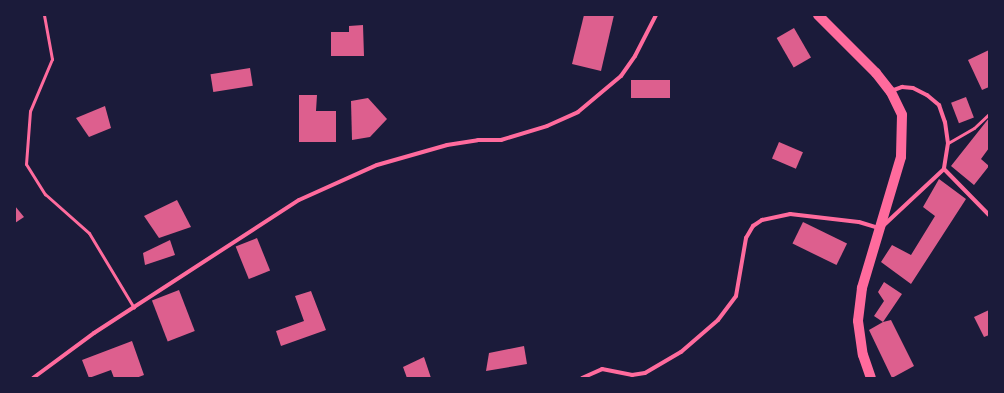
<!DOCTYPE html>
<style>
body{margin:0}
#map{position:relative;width:1004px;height:393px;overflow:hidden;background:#1b1b3a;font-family:Commissioner,sans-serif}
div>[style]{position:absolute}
.building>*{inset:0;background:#dd5f8e;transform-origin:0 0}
.service>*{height:3px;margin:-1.5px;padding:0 1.5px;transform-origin:1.5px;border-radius:1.5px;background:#ff6b9d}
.minor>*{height:4px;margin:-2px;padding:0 2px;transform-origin:2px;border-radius:2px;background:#ff6b9d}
.primary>*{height:10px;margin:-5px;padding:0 5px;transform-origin:5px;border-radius:5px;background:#ff6b9d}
span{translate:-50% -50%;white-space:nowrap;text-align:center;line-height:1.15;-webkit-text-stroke:4px #1b1b3a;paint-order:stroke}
.frame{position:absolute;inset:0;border:16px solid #1b1b3a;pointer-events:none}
</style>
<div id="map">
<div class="building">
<div style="clip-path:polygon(584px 15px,614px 15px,601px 71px,572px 64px)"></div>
<div style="clip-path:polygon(363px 25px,364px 56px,331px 56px,331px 32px,349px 32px,349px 26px)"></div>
<div style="left:794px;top:28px;width:34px;height:20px;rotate:60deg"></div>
<div style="clip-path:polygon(989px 50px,989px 87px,982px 90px,968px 60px)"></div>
<div style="left:250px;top:68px;width:18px;height:40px;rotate:81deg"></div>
<div style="left:631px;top:80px;width:39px;height:18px"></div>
<div style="clip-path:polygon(299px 95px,317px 95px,316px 111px,336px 111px,336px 142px,299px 142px)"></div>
<div style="left:966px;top:97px;width:22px;height:16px;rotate:69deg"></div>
<div style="clip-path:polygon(368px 98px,387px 119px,370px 137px,352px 140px,351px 101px)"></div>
<div style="clip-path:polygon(105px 106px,111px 128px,89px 137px,76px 118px)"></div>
<div style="clip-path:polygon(989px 118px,989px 148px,981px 159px,989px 166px,974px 185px,951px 166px)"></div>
<div style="left:779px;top:142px;width:26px;height:18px;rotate:23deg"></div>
<div style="clip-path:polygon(939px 179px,966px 199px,911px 284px,881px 262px,892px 245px,911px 255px,935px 216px,923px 207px)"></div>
<div style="clip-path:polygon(177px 200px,191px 227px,159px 238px,144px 216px)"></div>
<div style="clip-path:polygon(15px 206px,24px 217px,15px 223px)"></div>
<div style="left:803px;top:222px;width:49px;height:24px;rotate:26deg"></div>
<div style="left:257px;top:238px;width:35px;height:23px;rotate:68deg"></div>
<div style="clip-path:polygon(170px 240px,175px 255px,145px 265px,143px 253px)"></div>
<div style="clip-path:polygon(884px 282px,902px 294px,883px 322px,874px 316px,884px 301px,878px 292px)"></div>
<div style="left:179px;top:290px;width:44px;height:29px;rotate:69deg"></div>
<div style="clip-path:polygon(311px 291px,326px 330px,281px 346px,276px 331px,304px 321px,295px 296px)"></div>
<div style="clip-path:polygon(989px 310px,989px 335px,984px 337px,974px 317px)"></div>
<div style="clip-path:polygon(891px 320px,914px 366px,892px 378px,869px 330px,883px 322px)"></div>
<div style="clip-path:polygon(132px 341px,144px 375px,136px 378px,114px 378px,111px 370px,89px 378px,82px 360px)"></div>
<div style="clip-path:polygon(524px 346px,527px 364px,486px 371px,489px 353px)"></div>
<div style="clip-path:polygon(424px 357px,431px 378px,407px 378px,403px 367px)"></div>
</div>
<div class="service">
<div style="left:44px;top:15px;width:45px;rotate:79.7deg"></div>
<div style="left:52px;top:59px;width:56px;rotate:112.9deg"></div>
<div style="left:30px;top:111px;width:53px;rotate:94.3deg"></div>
<div style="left:26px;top:164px;width:36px;rotate:58deg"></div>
<div style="left:45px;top:194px;width:59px;rotate:41.6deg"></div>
<div style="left:89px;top:233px;width:87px;rotate:59deg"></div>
<div style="left:948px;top:143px;width:30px;rotate:-30deg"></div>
<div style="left:974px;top:128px;width:21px;rotate:-43deg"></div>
</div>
<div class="minor">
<div style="left:891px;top:91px;width:12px;rotate:-20deg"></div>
<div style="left:902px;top:87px;width:11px;rotate:5deg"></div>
<div style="left:913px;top:88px;width:16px;rotate:27deg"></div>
<div style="left:927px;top:95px;width:16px;rotate:40deg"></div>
<div style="left:939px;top:105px;width:18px;rotate:71deg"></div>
<div style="left:945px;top:122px;width:21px;rotate:82deg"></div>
<div style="left:948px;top:143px;width:26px;rotate:99deg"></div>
<div style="left:944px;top:169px;width:64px;rotate:45.6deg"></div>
<div style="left:884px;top:225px;width:82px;rotate:-43deg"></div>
<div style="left:33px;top:378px;width:76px;rotate:-36.4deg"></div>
<div style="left:94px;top:333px;width:244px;rotate:-33deg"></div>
<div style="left:299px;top:200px;width:85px;rotate:-24.2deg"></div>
<div style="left:377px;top:165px;width:73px;rotate:-15.9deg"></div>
<div style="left:447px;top:145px;width:31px;rotate:-9deg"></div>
<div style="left:478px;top:140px;width:23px"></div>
<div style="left:501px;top:140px;width:48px;rotate:-16.9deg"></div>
<div style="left:547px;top:126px;width:34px;rotate:-24deg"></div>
<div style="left:578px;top:112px;width:56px;rotate:-39.9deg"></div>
<div style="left:621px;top:76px;width:24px;rotate:-55deg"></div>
<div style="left:635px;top:56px;width:46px;rotate:-62.9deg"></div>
<div style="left:582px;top:378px;width:22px;rotate:-24deg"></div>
<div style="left:602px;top:369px;width:31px;rotate:11deg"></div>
<div style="left:632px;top:375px;width:13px;rotate:-9deg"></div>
<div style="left:645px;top:373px;width:42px;rotate:-30.3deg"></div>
<div style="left:681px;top:352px;width:49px;rotate:-40.9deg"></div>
<div style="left:718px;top:320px;width:30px;rotate:-53deg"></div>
<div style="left:736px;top:296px;width:59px;rotate:-80.2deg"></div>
<div style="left:746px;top:238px;width:14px;rotate:-60deg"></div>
<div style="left:753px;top:226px;width:11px;rotate:-34deg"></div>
<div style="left:762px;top:220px;width:29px;rotate:-12deg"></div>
<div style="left:790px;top:214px;width:69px;rotate:6.6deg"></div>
<div style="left:859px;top:222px;width:21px;rotate:17deg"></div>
</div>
<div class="primary">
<div style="left:818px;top:15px;width:82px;rotate:45deg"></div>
<div style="left:876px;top:73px;width:24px;rotate:52deg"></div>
<div style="left:891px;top:92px;width:25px;rotate:64deg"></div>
<div style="left:902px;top:115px;width:42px;rotate:91.4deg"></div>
<div style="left:901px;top:157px;width:137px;rotate:106.6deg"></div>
<div style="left:862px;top:288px;width:33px;rotate:97deg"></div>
<div style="left:858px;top:321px;width:34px;rotate:82deg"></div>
<div style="left:863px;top:355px;width:24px;rotate:71deg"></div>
</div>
<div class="frame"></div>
</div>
